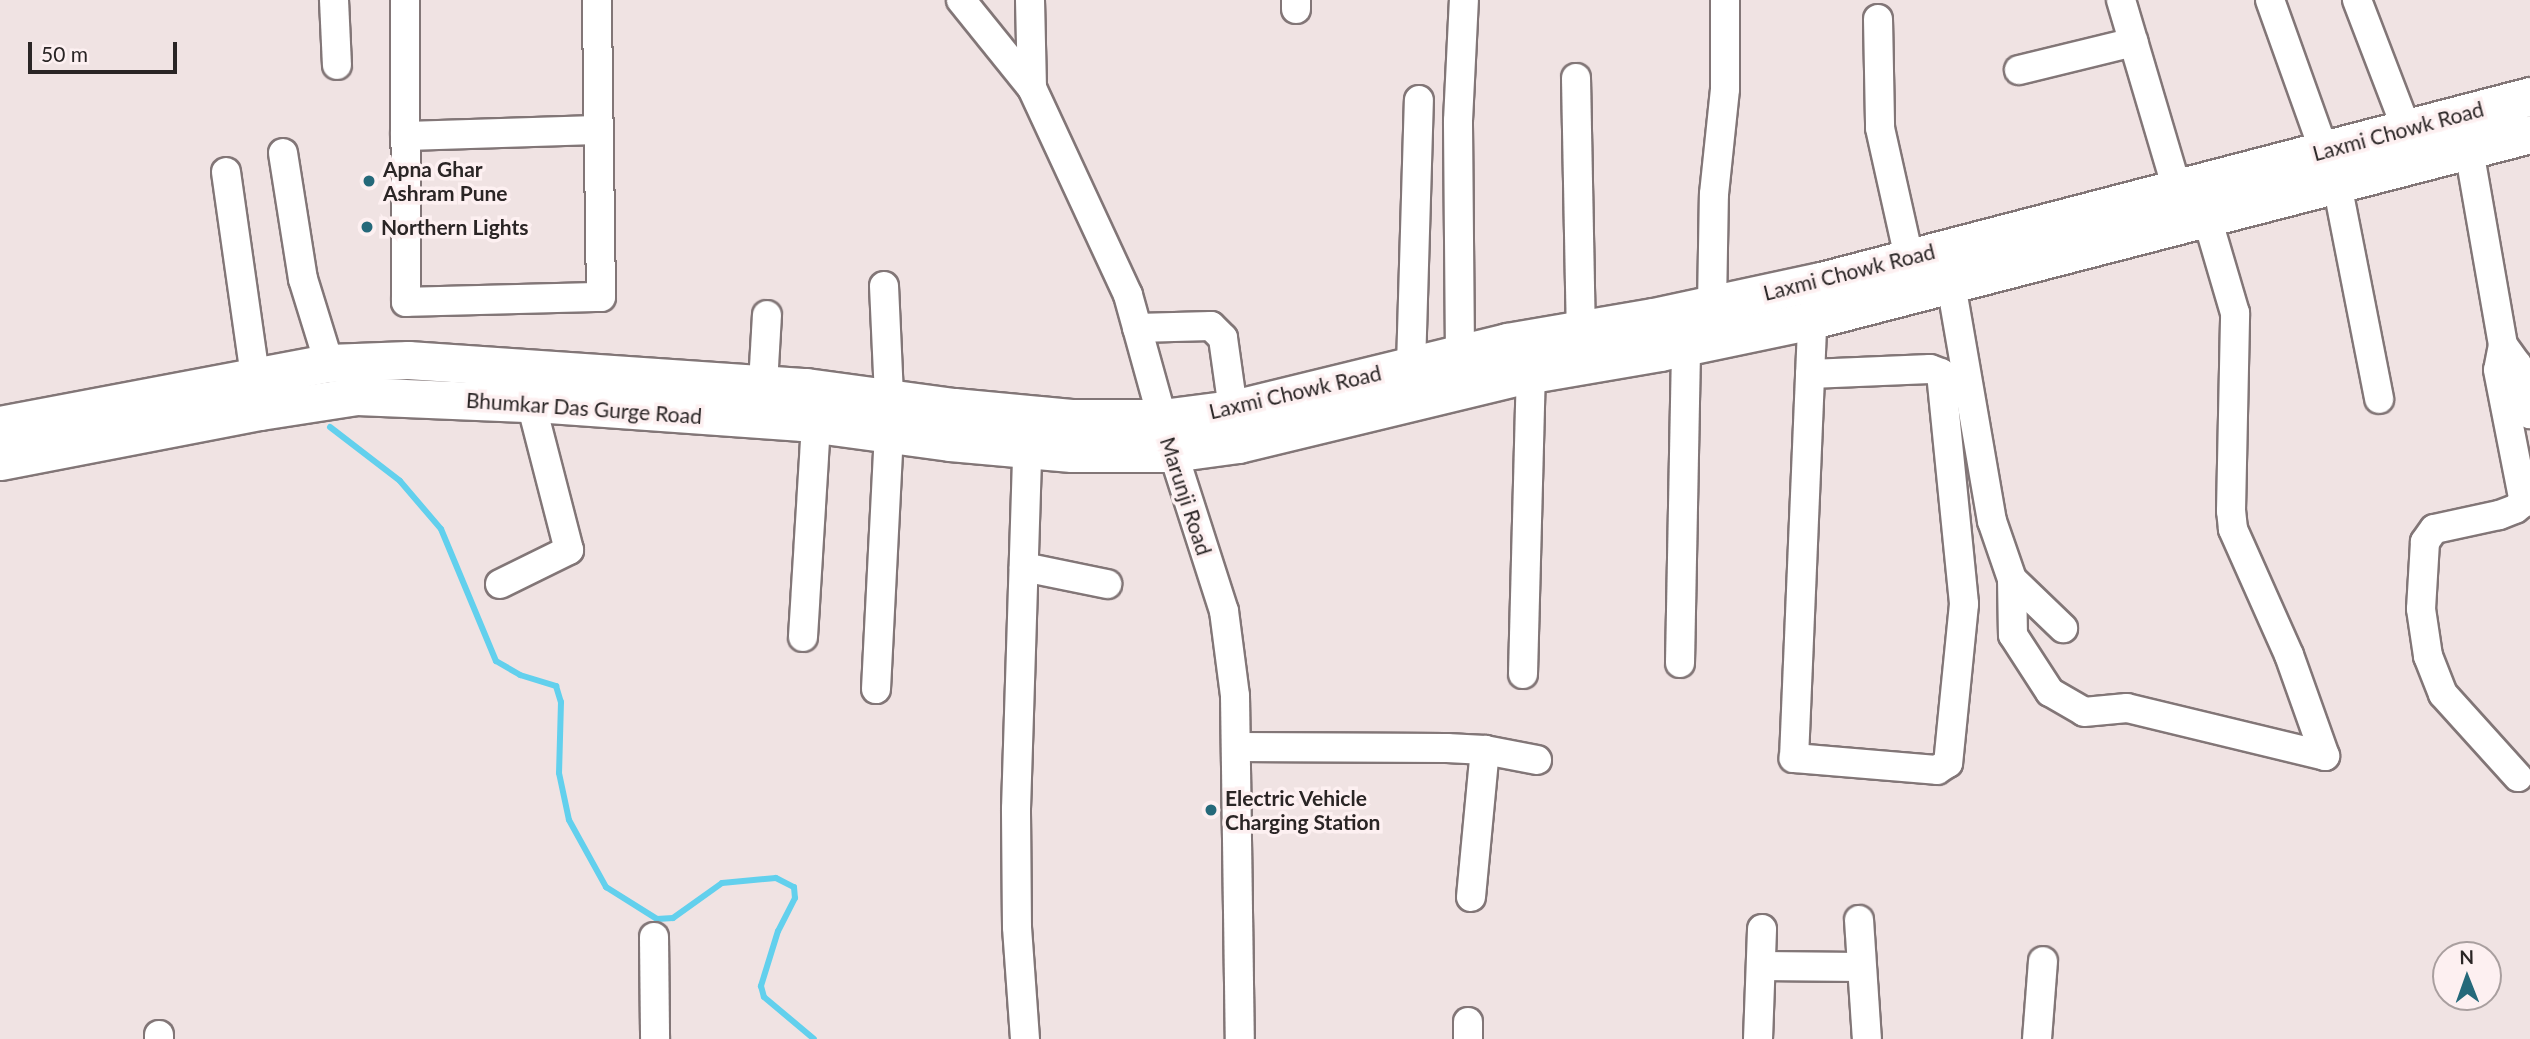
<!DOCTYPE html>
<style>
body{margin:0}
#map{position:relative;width:2530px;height:1039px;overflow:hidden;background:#f0e3e3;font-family:Lato,sans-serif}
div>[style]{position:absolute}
.stream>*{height:6px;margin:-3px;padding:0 3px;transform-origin:3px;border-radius:3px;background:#62d0ed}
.roads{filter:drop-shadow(2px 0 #827677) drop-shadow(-2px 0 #827677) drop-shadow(0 2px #827677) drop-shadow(0 -2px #827677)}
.minor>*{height:28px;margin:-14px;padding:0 14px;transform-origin:14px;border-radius:14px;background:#fff}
.major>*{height:37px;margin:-18.5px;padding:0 18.5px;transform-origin:18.5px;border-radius:18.5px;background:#fff}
.dots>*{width:19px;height:19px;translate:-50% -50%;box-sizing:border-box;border:4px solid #fdf0f1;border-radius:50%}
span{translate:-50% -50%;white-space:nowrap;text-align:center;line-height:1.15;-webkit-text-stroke:7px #fdf0f1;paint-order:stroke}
.street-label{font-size:21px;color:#2a2525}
.poi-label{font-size:21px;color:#2a2525;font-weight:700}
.left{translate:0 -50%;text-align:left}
.north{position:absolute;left:2432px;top:941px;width:70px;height:70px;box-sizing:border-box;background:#fdf0f1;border:2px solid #a99f9f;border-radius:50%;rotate:359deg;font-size:19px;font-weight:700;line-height:28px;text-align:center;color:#2a2525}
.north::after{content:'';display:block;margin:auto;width:24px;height:32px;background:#25697a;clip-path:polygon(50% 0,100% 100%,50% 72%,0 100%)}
.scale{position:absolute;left:28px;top:42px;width:149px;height:32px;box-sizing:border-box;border:4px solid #2a2525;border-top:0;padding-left:9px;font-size:21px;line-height:24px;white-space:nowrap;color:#2a2525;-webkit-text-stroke:5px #fdf0f1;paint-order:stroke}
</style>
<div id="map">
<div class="stream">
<div style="left:330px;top:427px;width:88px;rotate:37.6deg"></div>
<div style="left:400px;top:481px;width:63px;rotate:49.5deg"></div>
<div style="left:441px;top:529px;width:143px;rotate:67.4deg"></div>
<div style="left:496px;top:661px;width:28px;rotate:30deg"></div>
<div style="left:520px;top:675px;width:38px;rotate:17deg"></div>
<div style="left:556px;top:686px;width:17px;rotate:73deg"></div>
<div style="left:561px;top:702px;width:71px;rotate:91.6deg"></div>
<div style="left:559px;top:773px;width:48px;rotate:78deg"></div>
<div style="left:569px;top:820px;width:77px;rotate:61.1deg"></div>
<div style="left:606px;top:887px;width:60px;rotate:32.1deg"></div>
<div style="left:657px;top:919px;width:16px;rotate:-4deg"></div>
<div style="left:673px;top:918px;width:60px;rotate:-35.5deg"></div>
<div style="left:722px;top:883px;width:54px;rotate:-5.3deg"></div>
<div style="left:776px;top:878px;width:20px;rotate:27deg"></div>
<div style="left:794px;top:887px;width:11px;rotate:85deg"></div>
<div style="left:795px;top:898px;width:37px;rotate:117deg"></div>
<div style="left:778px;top:931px;width:58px;rotate:107.2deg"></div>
<div style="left:761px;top:986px;width:11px;rotate:75deg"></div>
<div style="left:764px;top:997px;width:65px;rotate:40deg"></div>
</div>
<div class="roads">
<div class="minor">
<div style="left:334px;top:0;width:65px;rotate:87.4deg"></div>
<div style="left:405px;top:0;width:302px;rotate:89.8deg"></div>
<div style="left:406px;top:302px;width:195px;rotate:-1.5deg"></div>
<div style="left:601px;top:297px;width:297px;rotate:-90.8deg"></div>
<div style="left:961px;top:0;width:113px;rotate:51.1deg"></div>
<div style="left:1032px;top:88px;width:228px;rotate:65.1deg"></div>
<div style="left:1128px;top:295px;width:128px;rotate:74.5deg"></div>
<div style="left:1162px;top:418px;width:203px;rotate:72.2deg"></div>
<div style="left:1224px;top:611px;width:86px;rotate:82.6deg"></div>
<div style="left:1235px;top:696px;width:343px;rotate:89.2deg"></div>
<div style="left:1030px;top:0;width:88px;rotate:88.7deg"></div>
<div style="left:1296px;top:0;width:9px;rotate:90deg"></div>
<div style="left:2121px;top:0;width:197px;rotate:73.5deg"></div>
<div style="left:2270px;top:0;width:160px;rotate:70.3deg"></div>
<div style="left:2357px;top:0;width:139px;rotate:69deg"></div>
<div style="left:1878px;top:19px;width:109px;rotate:88.9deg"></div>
<div style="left:1880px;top:128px;width:133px;rotate:77.4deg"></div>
<div style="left:2019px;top:70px;width:118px;rotate:-13.7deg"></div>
<div style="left:1576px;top:78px;width:252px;rotate:88.9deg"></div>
<div style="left:405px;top:136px;width:193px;rotate:-1.8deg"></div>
<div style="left:2469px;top:150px;width:198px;rotate:80.1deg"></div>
<div style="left:2503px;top:345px;width:25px;rotate:101deg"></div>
<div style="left:2498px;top:370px;width:135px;rotate:78.9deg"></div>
<div style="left:2524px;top:502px;width:11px;rotate:142deg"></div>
<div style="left:2515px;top:509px;width:17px;rotate:159deg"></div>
<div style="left:2499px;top:515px;width:66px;rotate:167.8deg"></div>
<div style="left:2434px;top:529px;width:16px;rotate:125deg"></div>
<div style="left:2425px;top:542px;width:67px;rotate:93.4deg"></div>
<div style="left:2421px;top:609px;width:48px;rotate:81.5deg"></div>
<div style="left:2428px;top:656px;width:41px;rotate:68.5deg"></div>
<div style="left:2443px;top:694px;width:112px;rotate:47.9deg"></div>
<div style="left:283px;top:153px;width:128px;rotate:81deg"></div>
<div style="left:303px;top:279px;width:88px;rotate:72.8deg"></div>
<div style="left:226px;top:172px;width:206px;rotate:81.9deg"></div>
<div style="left:2337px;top:184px;width:219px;rotate:78.9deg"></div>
<div style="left:1951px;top:284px;width:241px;rotate:80.2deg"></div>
<div style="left:1992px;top:521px;width:61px;rotate:71deg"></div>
<div style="left:2012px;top:579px;width:71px;rotate:43.9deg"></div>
<div style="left:884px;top:286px;width:112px;rotate:87.4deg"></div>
<div style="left:1712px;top:305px;width:111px;rotate:-89deg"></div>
<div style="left:1714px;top:194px;width:106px;rotate:-84deg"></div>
<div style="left:1725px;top:89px;width:89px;rotate:-90deg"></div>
<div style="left:1137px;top:328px;width:74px;rotate:-1.5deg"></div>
<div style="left:1211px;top:326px;width:17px;rotate:45deg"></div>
<div style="left:1223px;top:338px;width:72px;rotate:82deg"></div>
<div style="left:2503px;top:345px;width:24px;rotate:54deg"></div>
<div style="left:2517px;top:364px;width:52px;rotate:75.4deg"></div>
<div style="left:1460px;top:354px;width:233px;rotate:-90.5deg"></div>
<div style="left:1458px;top:121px;width:121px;rotate:-87.2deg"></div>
<div style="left:1411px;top:366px;width:266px;rotate:-88.3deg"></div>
<div style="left:1810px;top:374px;width:120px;rotate:-2.4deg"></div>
<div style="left:1930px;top:369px;width:12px;rotate:20deg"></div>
<div style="left:1941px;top:373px;width:232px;rotate:84.3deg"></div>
<div style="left:1964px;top:604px;width:160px;rotate:95.7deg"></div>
<div style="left:1948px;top:763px;width:13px;rotate:148deg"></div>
<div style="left:1937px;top:770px;width:144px;rotate:-175.2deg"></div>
<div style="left:1794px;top:758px;width:438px;rotate:-87.6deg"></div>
<div style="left:763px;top:384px;width:69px;rotate:-86.7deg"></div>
<div style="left:1024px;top:567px;width:85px;rotate:11.6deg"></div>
<div style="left:2012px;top:579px;width:56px;rotate:89deg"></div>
<div style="left:2013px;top:635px;width:68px;rotate:57deg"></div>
<div style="left:2050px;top:692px;width:39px;rotate:30deg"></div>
<div style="left:2084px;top:712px;width:43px;rotate:-5.3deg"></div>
<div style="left:2127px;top:708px;width:204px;rotate:13.6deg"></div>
<div style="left:2325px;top:756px;width:107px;rotate:-109.6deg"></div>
<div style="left:2289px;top:655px;width:138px;rotate:-114deg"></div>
<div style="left:2233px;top:529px;width:18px;rotate:-96deg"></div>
<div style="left:2231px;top:511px;width:198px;rotate:-88.8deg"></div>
<div style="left:2235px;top:313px;width:99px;rotate:-106.4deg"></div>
<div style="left:500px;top:584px;width:77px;rotate:-26.2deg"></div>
<div style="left:569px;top:550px;width:152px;rotate:-104.5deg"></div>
<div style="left:803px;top:637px;width:213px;rotate:-86.5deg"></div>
<div style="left:1680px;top:663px;width:316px;rotate:-88.9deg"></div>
<div style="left:1523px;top:674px;width:300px;rotate:-88.5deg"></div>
<div style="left:876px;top:689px;width:255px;rotate:-87.1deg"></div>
<div style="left:1237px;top:747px;width:210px;rotate:0.3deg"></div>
<div style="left:1447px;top:748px;width:38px;rotate:3deg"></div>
<div style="left:1485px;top:750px;width:53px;rotate:10.9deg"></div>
<div style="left:1471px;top:897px;width:148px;rotate:-84.6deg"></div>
<div style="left:1859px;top:920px;width:119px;rotate:86.2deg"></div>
<div style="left:654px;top:937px;width:102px;rotate:89.4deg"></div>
<div style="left:1761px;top:966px;width:100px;rotate:0.6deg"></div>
<div style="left:159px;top:1035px;width:4px;rotate:90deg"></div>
<div style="left:1025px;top:1039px;width:112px;rotate:-94.1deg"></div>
<div style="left:1017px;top:927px;width:118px;rotate:-90.5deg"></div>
<div style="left:1016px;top:809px;width:360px;rotate:-88.2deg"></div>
<div style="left:1468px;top:1039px;width:17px;rotate:-90deg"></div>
<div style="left:1758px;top:1039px;width:110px;rotate:-87.9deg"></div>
<div style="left:2037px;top:1039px;width:78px;rotate:-85.6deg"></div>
</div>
<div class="major">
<div style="left:0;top:425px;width:335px;rotate:-10.7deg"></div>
<div style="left:329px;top:363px;width:79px;rotate:-2.2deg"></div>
<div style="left:408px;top:360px;width:399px;rotate:3.9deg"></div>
<div style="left:806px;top:387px;width:149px;rotate:7.7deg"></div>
<div style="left:954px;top:407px;width:120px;rotate:5.3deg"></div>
<div style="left:1073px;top:418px;width:89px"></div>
<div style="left:1162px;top:418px;width:72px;rotate:-7.2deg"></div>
<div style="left:1233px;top:409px;width:282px;rotate:-13.7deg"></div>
<div style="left:1507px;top:342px;width:148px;rotate:-9.7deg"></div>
<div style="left:1653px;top:317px;width:172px;rotate:-12.1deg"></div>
<div style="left:1821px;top:281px;width:733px;rotate:-14.62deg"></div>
<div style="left:0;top:461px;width:265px;rotate:-10.9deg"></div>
<div style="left:260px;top:411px;width:98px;rotate:-8.8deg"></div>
<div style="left:357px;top:396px;width:192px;rotate:2.4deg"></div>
<div style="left:549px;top:404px;width:254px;rotate:4.1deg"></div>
<div style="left:802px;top:422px;width:149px;rotate:7.7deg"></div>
<div style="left:950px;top:442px;width:122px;rotate:5.2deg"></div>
<div style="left:1072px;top:453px;width:100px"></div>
<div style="left:1172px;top:453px;width:67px;rotate:-7.8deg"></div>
<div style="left:1238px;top:444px;width:284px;rotate:-13.6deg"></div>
<div style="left:1514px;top:377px;width:148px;rotate:-9.7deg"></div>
<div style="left:1660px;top:352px;width:155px;rotate:-11.9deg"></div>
<div style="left:1812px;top:320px;width:742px;rotate:-14.52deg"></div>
</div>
</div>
<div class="dots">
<div style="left:369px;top:181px;background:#25697a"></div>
<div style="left:367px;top:227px;background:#25697a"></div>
<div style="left:1211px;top:810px;background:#25697a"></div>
</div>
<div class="street-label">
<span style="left:2398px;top:131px;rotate:-15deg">Laxmi Chowk Road</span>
<span style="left:1849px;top:272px;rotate:-14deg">Laxmi Chowk Road</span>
<span style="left:1295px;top:392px;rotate:-13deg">Laxmi Chowk Road</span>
<span style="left:584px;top:408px;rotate:4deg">Bhumkar Das Gurge Road</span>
<span style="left:1186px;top:496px;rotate:72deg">Marunji Road</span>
</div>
<div class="poi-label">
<span class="left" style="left:383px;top:181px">Apna Ghar<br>Ashram Pune</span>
<span class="left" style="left:381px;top:227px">Northern Lights</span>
<span class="left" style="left:1225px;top:810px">Electric Vehicle<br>Charging Station</span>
</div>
<div class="north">N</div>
<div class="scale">50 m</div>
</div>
